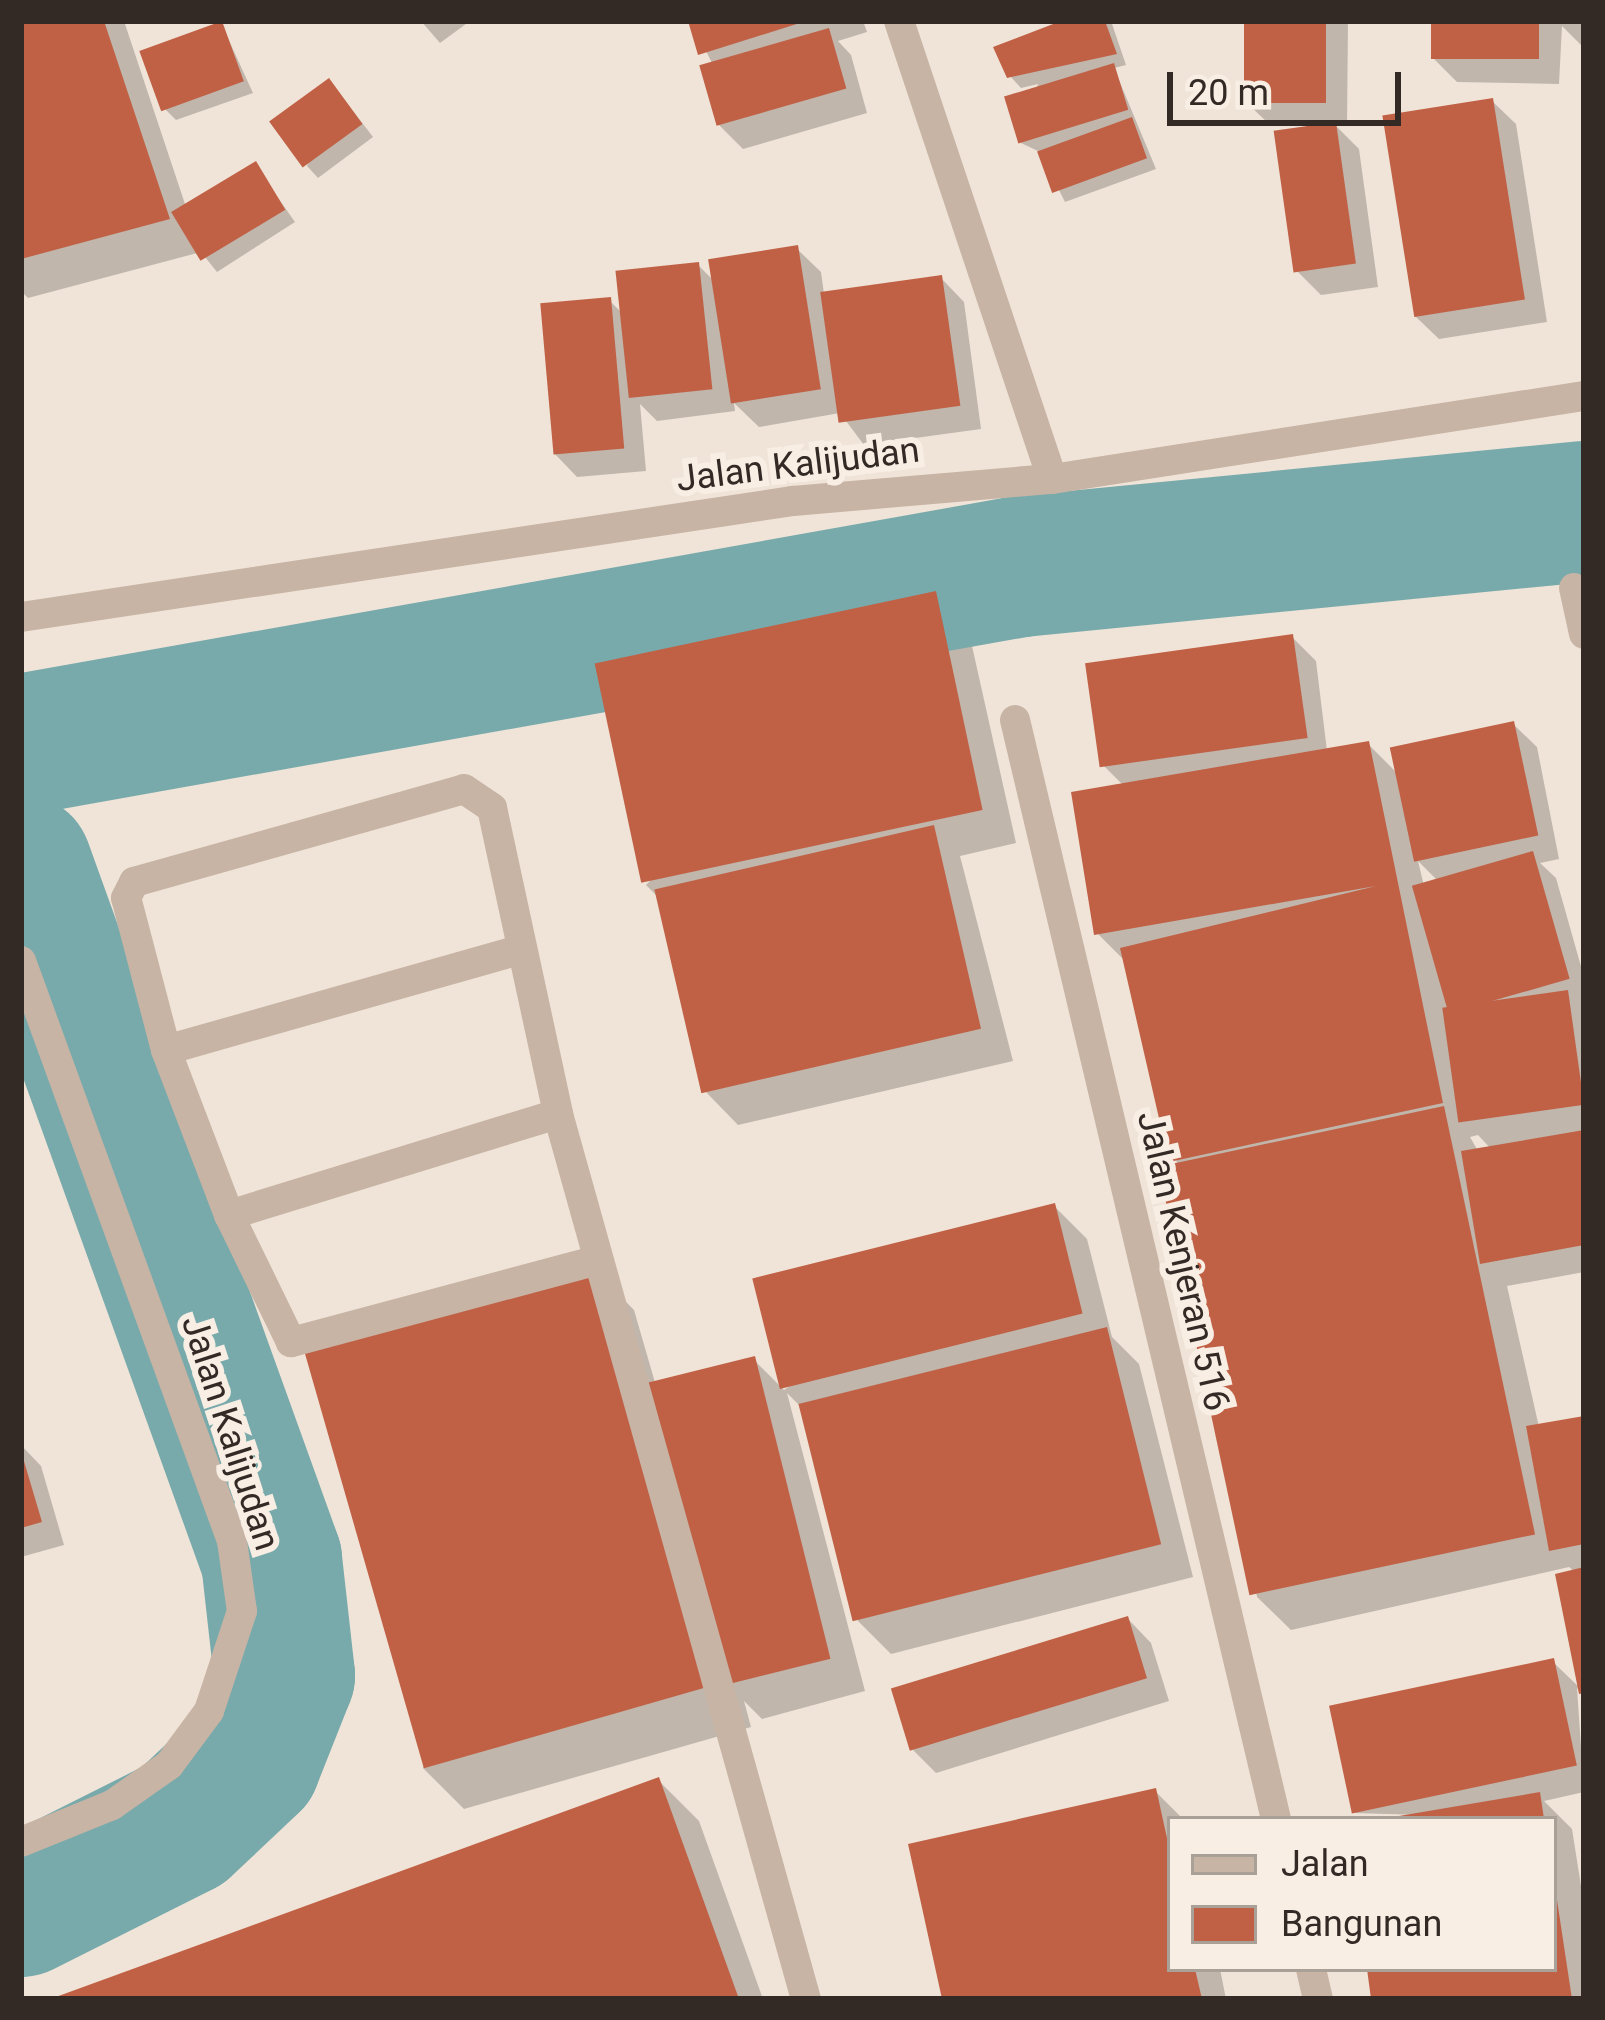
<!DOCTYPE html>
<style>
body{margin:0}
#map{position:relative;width:1605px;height:2020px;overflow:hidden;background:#f0e4d8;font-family:Roboto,sans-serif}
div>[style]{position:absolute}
.shadow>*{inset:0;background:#0003}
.river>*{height:141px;margin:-70.5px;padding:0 70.5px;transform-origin:70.5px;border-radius:70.5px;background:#79aaab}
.building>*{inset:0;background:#c06146;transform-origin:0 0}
.lane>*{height:30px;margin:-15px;padding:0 15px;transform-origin:15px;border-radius:15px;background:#c7b4a5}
.street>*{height:30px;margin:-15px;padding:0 15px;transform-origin:15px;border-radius:15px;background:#c7b4a5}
span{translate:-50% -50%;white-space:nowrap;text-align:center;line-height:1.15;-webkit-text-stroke:12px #f8eee4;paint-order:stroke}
.street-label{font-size:36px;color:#332a26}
.frame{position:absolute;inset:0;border:24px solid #332a26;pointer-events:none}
.legend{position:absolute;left:1167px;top:1816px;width:390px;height:156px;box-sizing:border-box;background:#f8eee4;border:3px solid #a9a098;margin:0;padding:15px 21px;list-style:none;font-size:36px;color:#332a26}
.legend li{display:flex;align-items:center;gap:24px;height:60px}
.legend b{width:60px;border:3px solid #a9a098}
.scale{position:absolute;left:1167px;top:72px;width:234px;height:54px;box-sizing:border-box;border:6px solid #332a26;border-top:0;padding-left:15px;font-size:36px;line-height:42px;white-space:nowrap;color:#332a26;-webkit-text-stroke:9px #f8eee4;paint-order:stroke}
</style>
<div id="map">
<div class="shadow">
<div style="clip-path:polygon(21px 21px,124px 21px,187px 210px,255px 165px,295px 222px,217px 272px,201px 252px,28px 298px,21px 291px)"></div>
<div style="clip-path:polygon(421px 21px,470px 21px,440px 43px)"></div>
<div style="clip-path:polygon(691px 21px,863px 21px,867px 32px,838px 41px,851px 55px,867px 113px,743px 149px,719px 125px,713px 65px)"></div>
<div style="clip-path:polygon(1070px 21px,1111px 21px,1126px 65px,1114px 68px,1156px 169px,1065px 202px,1040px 152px,1021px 143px,1038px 84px,1021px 88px,1010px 76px)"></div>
<div style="clip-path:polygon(1201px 21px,1348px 21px,1347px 126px,1336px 126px,1359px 149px,1378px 287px,1321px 295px,1298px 272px,1308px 126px,1270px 125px,1246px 102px,1247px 22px)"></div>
<div style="clip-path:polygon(1434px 21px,1584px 21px,1584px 48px,1562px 26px,1559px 84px,1457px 82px,1433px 58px)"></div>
<div style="clip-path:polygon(221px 23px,253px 93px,176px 120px,165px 109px)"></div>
<div style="clip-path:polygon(340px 94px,373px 137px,318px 178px,307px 166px)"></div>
<div style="clip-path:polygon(1492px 101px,1516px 124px,1547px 322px,1439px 339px,1415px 316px)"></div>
<div style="clip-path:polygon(797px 249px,821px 272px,824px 294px,941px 278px,964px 302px,981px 429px,864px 445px,840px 413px,759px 427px,734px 403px,735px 411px,657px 421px,640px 404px,646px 471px,577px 477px,554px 453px,610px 301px,624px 315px,698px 265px,715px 282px)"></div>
<div style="clip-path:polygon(935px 594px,968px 628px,1016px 843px,960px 856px,1013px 1061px,738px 1125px,705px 1091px,660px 899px,646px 885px)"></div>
<div style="clip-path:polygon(evenodd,1292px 637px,1316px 661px,1327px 751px,1368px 744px,1399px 775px,1513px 724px,1537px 747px,1559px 859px,1540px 863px,1556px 878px,1584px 977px,1584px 1272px,1507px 1286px,1539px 1427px,1584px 1419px,1584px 1695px,1577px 1688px,1584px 1792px,1544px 1801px,1572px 1829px,1584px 1905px,1584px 1999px,1374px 1999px,1370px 1969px,1554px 1969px,1554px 1819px,1354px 1813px,1553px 1662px,1582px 1690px,1575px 1572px,1569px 1567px,1291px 1630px,1257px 1597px,1178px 1167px,1127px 963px,1097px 933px,1124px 786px,1102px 764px,1292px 637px,1418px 861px,1439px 882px,1424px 886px,1418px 861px,1292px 637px,1478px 1135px,1491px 1149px,1478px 1151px,1470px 1137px,1478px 1135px)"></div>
<div style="clip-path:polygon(1054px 1206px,1087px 1239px,1112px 1337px,1139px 1364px,1193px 1577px,891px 1654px,858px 1621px,803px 1409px,787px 1393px,865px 1691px,762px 1719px,744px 1701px,751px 1727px,464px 1809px,423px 1768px,594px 1269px,634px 1310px,656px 1386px,754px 1360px,784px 1390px)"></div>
<div style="clip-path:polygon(21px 1445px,41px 1466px,64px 1545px,21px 1557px)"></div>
<div style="clip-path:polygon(1128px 1619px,1151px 1643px,1169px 1701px,936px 1773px,913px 1750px)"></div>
<div style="clip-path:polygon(658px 1780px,699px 1821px,763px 1999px,60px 1999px)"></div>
<div style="clip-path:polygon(1155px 1791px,1183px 1819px,1170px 1819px,1170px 1969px,1220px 1969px,1226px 1999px,945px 1999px)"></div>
</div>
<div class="river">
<div style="left:21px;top:744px;width:1015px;rotate:-10.1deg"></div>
<div style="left:1020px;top:566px;width:567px;rotate:-5.57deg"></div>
<div style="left:21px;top:865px;width:738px;rotate:70.19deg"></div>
<div style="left:271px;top:1559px;width:117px;rotate:83.6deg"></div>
<div style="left:284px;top:1675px;width:92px;rotate:111.6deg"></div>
<div style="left:250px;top:1761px;width:93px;rotate:136.7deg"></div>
<div style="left:182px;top:1825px;width:180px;rotate:153.3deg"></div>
</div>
<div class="building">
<div style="clip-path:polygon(21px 21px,104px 21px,170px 219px,21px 259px)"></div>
<div style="left:222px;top:21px;width:64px;height:88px;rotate:70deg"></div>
<div style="clip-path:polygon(688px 21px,803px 21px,803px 22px,698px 55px)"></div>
<div style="clip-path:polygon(1061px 21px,1105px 21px,1117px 54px,1007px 78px,993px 47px)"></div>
<div style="left:1244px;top:21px;width:82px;height:82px"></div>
<div style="left:1431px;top:21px;width:108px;height:38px"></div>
<div style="left:829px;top:28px;width:63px;height:135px;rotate:74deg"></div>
<div style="left:1114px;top:63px;width:49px;height:115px;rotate:73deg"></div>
<div style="left:329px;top:78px;width:57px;height:74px;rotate:54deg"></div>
<div style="left:1493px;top:98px;width:204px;height:112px;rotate:81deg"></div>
<div style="left:1132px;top:117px;width:44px;height:101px;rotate:70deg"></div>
<div style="left:1336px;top:122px;width:143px;height:63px;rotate:82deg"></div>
<div style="left:256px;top:161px;width:57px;height:99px;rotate:59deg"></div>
<div style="left:798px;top:245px;width:146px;height:91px;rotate:81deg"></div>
<div style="left:699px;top:262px;width:128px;height:84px;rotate:84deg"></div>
<div style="left:942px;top:275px;width:132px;height:123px;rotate:82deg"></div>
<div style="left:611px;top:297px;width:152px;height:71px;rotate:85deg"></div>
<div style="left:936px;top:591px;width:224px;height:349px;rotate:78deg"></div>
<div style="left:1293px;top:634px;width:105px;height:210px;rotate:82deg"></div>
<div style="left:1514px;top:721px;width:117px;height:127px;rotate:78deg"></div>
<div style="clip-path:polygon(1369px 741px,1443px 1103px,1169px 1162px,1120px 948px,1376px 886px,1094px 935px,1071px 792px)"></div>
<div style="left:934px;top:825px;width:209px;height:287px;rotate:77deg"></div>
<div style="left:1533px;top:851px;width:133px;height:126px;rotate:74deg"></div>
<div style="left:1568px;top:990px;width:116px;height:127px;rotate:82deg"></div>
<div style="left:1444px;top:1106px;width:438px;height:292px;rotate:78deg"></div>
<div style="clip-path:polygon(1584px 1130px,1584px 1245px,1480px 1264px,1461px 1151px)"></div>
<div style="left:1055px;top:1203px;width:114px;height:312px;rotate:76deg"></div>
<div style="left:594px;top:1266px;width:436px;height:302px;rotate:74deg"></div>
<div style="left:1107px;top:1327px;width:224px;height:318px;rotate:76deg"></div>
<div style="left:755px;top:1356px;width:312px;height:112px;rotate:76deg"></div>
<div style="clip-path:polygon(1584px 1416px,1584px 1544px,1549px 1551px,1526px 1426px)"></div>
<div style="clip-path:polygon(21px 1451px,42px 1522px,21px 1528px)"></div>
<div style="clip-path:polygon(1584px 1567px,1584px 1693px,1579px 1694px,1555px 1574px)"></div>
<div style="left:1128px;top:1616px;width:65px;height:248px;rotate:73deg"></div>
<div style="left:1554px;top:1658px;width:110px;height:230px;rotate:78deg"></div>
<div style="clip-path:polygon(659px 1777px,739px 1999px,53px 1999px,53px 1998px)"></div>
<div style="clip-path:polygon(1156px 1788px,1170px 1852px,1170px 1969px,1195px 1969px,1202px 1999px,942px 1999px,908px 1844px)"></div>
<div style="clip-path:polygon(1540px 1792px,1544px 1819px,1394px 1819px,1393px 1817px)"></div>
<div style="clip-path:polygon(1557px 1900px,1572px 1999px,1371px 1999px,1367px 1969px,1554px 1969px)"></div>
</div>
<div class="lane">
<div style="left:166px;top:1050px;width:367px;rotate:-15.8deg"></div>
<div style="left:229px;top:1215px;width:344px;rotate:-17.1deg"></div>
<div style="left:598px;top:1260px;width:318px;rotate:165deg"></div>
<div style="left:291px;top:1342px;width:141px;rotate:-116deg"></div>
<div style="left:229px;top:1215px;width:177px;rotate:-110.9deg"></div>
<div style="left:166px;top:1050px;width:157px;rotate:-104.7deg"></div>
<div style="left:126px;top:898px;width:18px;rotate:-63deg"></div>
<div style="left:134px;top:882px;width:343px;rotate:-15.7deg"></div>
<div style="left:464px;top:789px;width:34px;rotate:34deg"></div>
<div style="left:492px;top:808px;width:313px;rotate:77.8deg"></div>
<div style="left:558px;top:1114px;width:919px;rotate:74.35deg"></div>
</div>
<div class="street">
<div style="left:899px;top:21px;width:483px;rotate:71.5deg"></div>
<div style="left:1574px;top:588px;width:47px;rotate:77.7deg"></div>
<div style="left:21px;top:617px;width:781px;rotate:-8.55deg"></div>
<div style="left:793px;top:501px;width:260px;rotate:-4.9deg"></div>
<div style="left:1052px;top:479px;width:538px;rotate:-8.87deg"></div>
<div style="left:1015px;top:720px;width:1130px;rotate:76.64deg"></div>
<div style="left:21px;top:961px;width:617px;rotate:70.01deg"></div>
<div style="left:232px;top:1541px;width:71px;rotate:81.9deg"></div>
<div style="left:242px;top:1611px;width:105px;rotate:108.3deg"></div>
<div style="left:209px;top:1711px;width:67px;rotate:126.5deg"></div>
<div style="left:169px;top:1765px;width:70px;rotate:144.9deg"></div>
<div style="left:112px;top:1805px;width:98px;rotate:157.9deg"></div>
<div style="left:1311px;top:1969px;width:31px;rotate:77deg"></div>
</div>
<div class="street-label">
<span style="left:798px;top:465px;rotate:-7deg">Jalan Kalijudan</span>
<span style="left:1183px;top:1261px;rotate:77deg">Jalan Kenjeran 516</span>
<span style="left:230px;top:1433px;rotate:72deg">Jalan Kalijudan</span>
</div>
<div class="frame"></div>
<ul class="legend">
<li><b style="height:15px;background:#c7b4a5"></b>Jalan</li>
<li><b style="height:33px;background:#c06146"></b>Bangunan</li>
</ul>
<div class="scale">20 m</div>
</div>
